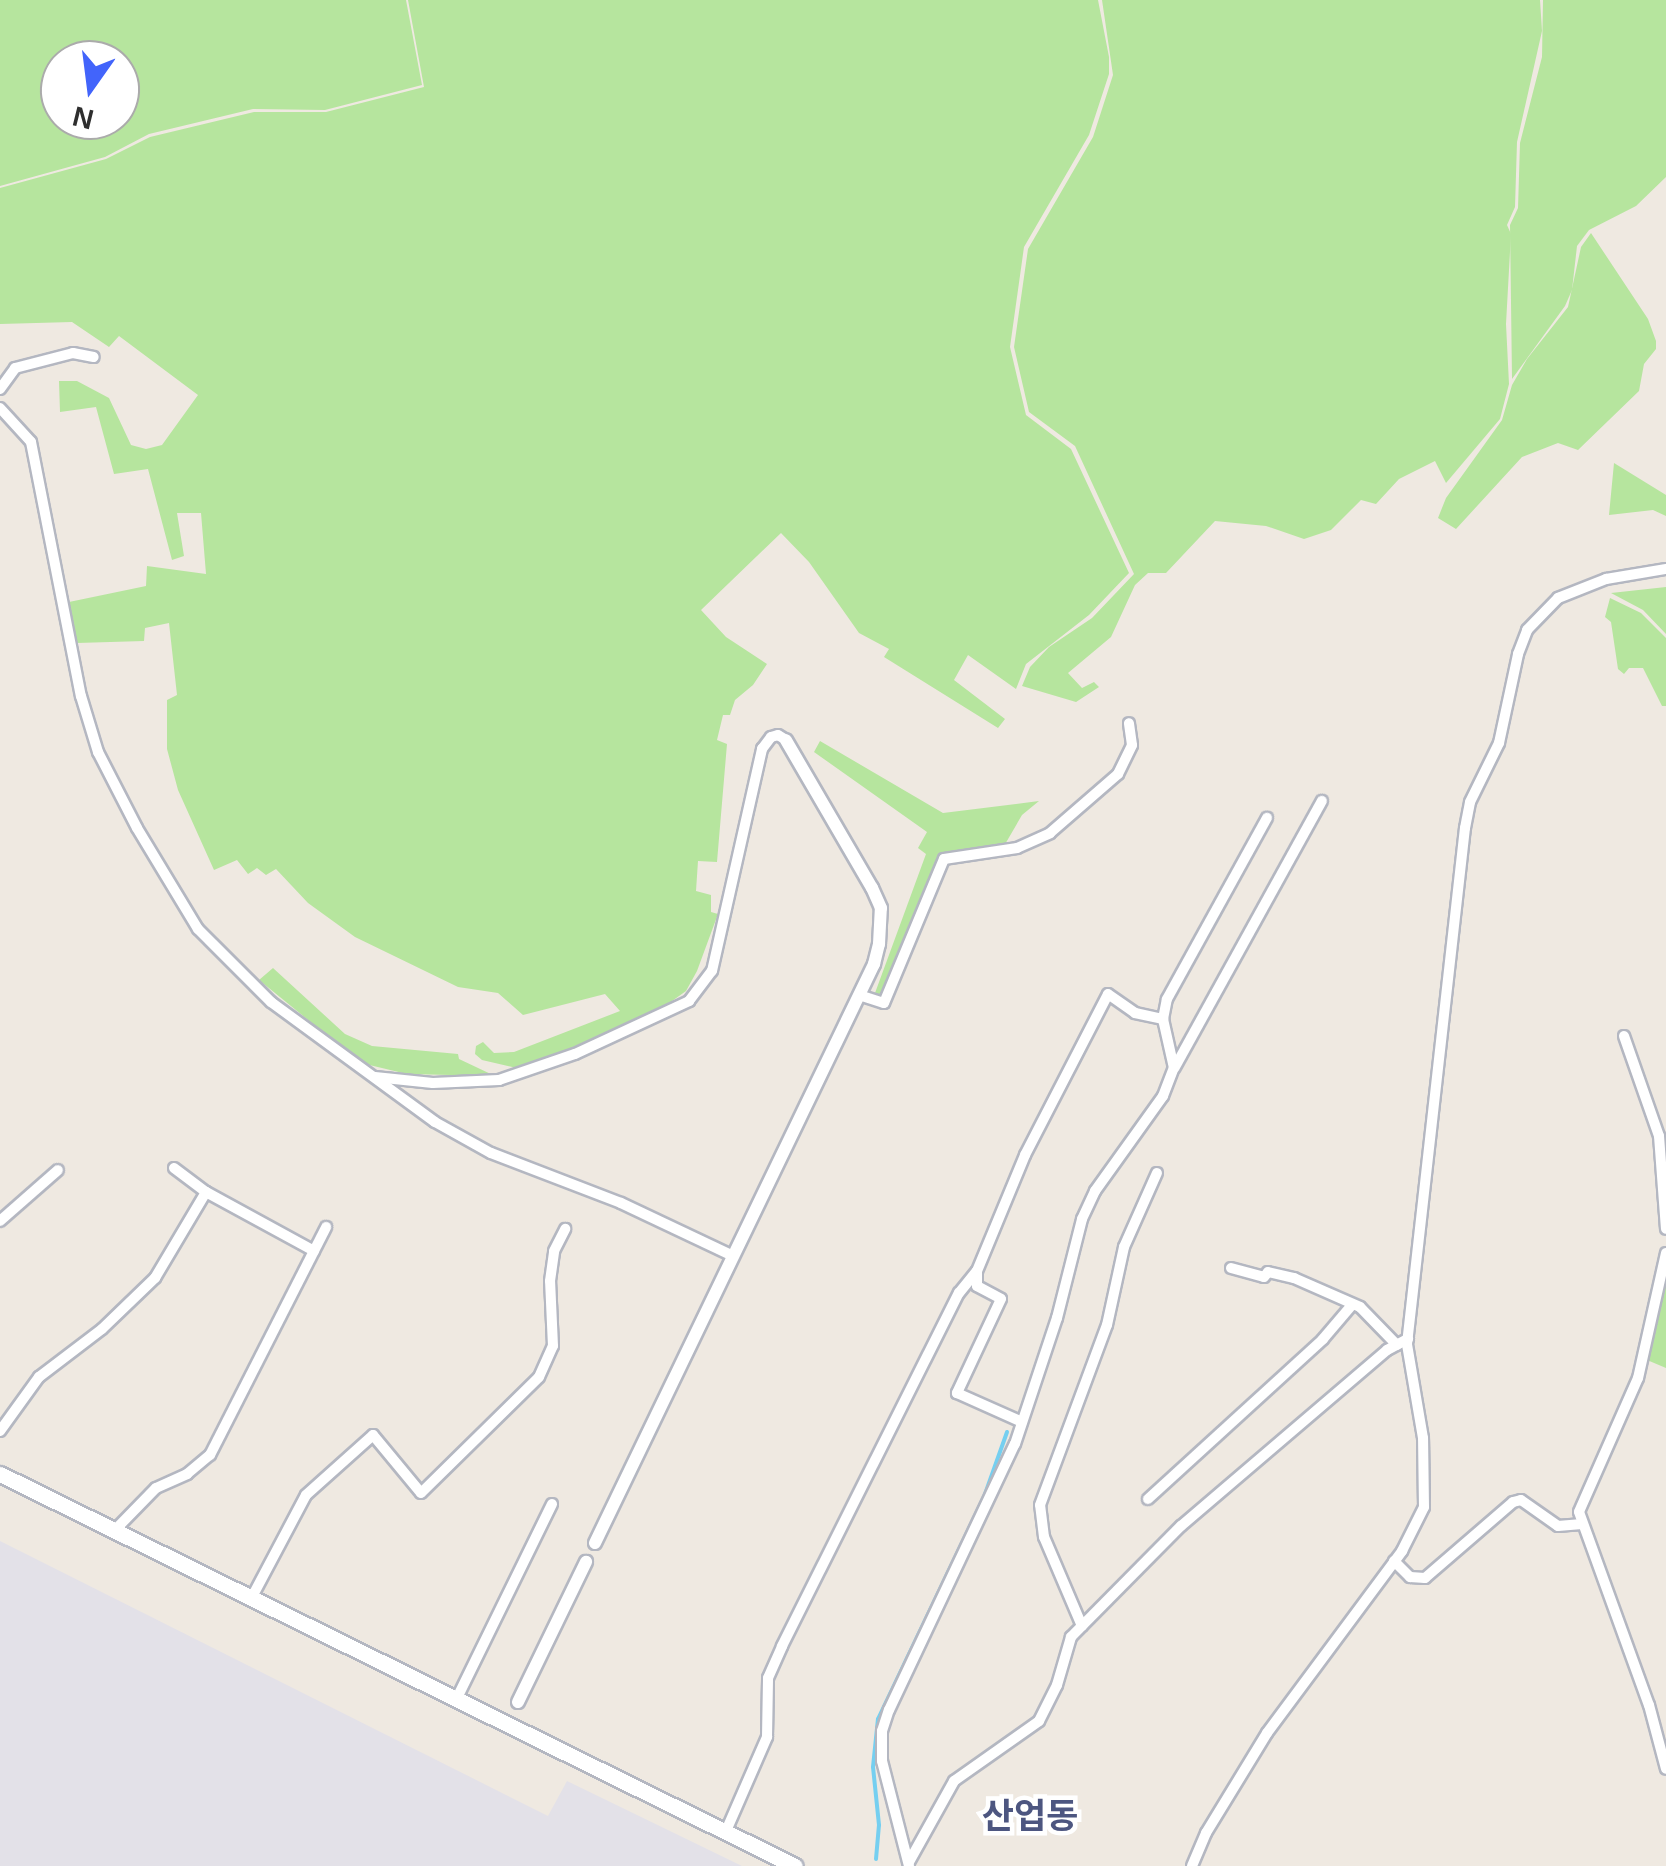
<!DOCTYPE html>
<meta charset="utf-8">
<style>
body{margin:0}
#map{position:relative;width:1666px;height:1866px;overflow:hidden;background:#efe9e1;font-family:Arial,"Noto Sans KR",sans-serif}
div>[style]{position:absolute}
.industrial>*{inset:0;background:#e3e1e8}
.green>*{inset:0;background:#b6e59e}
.stream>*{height:4px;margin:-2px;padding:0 2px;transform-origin:2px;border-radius:2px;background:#75cff0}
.roads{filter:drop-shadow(2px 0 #b4b7c1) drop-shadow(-2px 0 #b4b7c1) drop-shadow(0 2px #b4b7c1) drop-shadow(0 -2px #b4b7c1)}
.minor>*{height:10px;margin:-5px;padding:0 5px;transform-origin:5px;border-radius:5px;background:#fff}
.tertiary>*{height:12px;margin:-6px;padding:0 6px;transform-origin:6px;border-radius:6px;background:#fff}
.secondary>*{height:15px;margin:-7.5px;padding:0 7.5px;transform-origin:7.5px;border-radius:7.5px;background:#fff}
span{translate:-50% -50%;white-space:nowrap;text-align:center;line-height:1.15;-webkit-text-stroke:9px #fff;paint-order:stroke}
.quarter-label{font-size:35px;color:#4d5680;font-weight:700}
.north{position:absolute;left:40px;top:40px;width:100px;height:100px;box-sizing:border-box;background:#fff;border:2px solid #ababab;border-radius:50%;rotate:194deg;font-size:28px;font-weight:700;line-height:40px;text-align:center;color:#2e2e2e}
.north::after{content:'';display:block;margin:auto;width:35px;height:45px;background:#4264fb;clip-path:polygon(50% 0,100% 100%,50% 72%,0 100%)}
</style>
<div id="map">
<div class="industrial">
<div style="clip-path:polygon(0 1541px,548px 1816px,567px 1781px,742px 1866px,0 1866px)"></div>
</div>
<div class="green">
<div style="clip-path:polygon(evenodd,0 0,406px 0,422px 85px,325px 110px,253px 109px,149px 134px,105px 157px,0 186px,0 0,60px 60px,120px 60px,120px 120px,60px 120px,60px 60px)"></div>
<div style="clip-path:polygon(408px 0,1098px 0,1109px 57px,1109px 74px,1089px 135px,1024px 247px,1010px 347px,1026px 415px,1071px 449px,1129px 573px,1089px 615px,1026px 664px,1016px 689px,968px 655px,954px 680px,1005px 719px,998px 728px,884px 657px,889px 649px,859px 633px,809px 562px,781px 533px,701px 610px,726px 637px,767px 664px,753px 685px,735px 700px,730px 715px,723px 715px,717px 740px,727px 744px,717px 862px,698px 861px,696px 891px,711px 895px,711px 912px,718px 914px,697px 971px,686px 991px,658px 1011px,586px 1046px,521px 1069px,482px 1060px,475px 1054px,476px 1046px,483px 1042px,494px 1053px,514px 1052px,620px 1011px,605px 994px,523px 1015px,498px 993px,458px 987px,355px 937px,308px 903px,276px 869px,266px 875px,257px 868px,248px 874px,237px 860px,214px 870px,178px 790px,167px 749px,167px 700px,177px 695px,169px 623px,145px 628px,144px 641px,77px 643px,69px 602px,146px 586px,147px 566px,206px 574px,201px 513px,177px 513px,184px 556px,172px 560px,148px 469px,114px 474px,96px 407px,60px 412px,59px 381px,77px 381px,109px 398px,131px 445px,146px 449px,162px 445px,198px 395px,119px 336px,109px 347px,72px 322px,0 324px,0 188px,106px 159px,150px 137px,254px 112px,326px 112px,424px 87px)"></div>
<div style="clip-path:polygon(1102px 0,1540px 0,1542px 31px,1517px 142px,1515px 207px,1507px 225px,1511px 234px,1506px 324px,1509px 384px,1500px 419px,1446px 483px,1435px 461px,1399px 479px,1376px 504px,1361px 500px,1331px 530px,1304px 539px,1266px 526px,1215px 521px,1166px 573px,1148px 573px,1135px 585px,1111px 637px,1068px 673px,1082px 688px,1094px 682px,1099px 687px,1076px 702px,1022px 686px,1030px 667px,1049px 647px,1092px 618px,1134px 574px,1075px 446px,1029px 412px,1014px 347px,1028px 249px,1093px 137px,1113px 75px)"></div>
<div style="clip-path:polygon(1543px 0,1666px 0,1666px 177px,1636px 206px,1589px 230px,1577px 246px,1572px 290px,1565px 306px,1512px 379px,1510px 225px,1518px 208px,1520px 143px,1542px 57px)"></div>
<div style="clip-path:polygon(1591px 233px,1648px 319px,1656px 341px,1656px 349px,1644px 364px,1639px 391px,1578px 450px,1558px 443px,1522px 457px,1456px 529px,1438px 518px,1446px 498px,1502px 420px,1512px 385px,1527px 359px,1568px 307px,1581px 247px)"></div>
<div style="clip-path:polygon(1614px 463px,1666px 495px,1666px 516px,1653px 510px,1609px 515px)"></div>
<div style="clip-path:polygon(1666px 587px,1666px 634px,1643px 610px,1611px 593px)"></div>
<div style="clip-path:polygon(1610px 598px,1641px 613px,1666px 638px,1666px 706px,1662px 706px,1643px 668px,1629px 668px,1624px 674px,1618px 669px,1611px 622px,1605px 617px)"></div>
<div style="clip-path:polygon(820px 741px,943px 813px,1039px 801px,1022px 815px,1004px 846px,943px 855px,881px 995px,875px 993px,926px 854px,918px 848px,927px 832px,814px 752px)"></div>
<div style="clip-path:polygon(273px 968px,345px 1034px,372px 1046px,458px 1054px,459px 1059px,495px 1076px,407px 1074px,361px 1063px,259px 980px)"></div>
<div style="clip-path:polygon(1666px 1283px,1666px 1368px,1647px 1360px)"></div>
</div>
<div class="stream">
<div style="left:876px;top:1859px;width:34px;rotate:-85deg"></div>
<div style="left:879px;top:1825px;width:58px;rotate:-95.9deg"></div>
<div style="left:873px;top:1767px;width:48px;rotate:-84.1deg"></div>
<div style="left:878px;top:1719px;width:246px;rotate:-64.5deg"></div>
<div style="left:984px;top:1497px;width:69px;rotate:-70.5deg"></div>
</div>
<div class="roads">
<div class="minor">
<div style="left:0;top:389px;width:26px;rotate:-54deg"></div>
<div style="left:15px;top:368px;width:60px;rotate:-14.5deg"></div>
<div style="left:73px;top:353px;width:21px;rotate:11deg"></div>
<div style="left:0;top:408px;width:46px;rotate:47.6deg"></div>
<div style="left:31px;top:442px;width:259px;rotate:78.9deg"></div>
<div style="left:81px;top:696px;width:59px;rotate:73.1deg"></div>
<div style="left:98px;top:752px;width:85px;rotate:62.8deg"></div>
<div style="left:137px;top:828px;width:118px;rotate:58.9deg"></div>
<div style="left:198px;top:929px;width:103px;rotate:45deg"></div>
<div style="left:271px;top:1002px;width:203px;rotate:36.2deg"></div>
<div style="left:435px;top:1122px;width:64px;rotate:29deg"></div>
<div style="left:491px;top:1153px;width:139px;rotate:21deg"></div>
<div style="left:621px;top:1203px;width:124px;rotate:25.3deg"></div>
<div style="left:859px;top:995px;width:26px;rotate:18deg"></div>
<div style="left:884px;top:1003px;width:156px;rotate:-67.4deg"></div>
<div style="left:944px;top:859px;width:74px;rotate:-8.6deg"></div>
<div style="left:1017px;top:848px;width:36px;rotate:-24deg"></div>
<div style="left:1050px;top:833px;width:90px;rotate:-40.9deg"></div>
<div style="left:1118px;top:774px;width:32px;rotate:-64deg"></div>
<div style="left:1132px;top:745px;width:22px;rotate:-98deg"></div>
<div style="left:1624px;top:1036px;width:106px;rotate:70.7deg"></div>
<div style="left:1659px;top:1136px;width:93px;rotate:85.7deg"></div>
<div style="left:1175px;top:1067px;width:304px;rotate:-61.1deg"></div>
<div style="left:375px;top:1077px;width:58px;rotate:5.9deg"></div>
<div style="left:433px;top:1083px;width:66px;rotate:-2.6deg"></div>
<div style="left:499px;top:1080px;width:80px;rotate:-18.9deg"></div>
<div style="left:575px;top:1054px;width:126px;rotate:-24.9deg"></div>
<div style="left:689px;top:1001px;width:38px;rotate:-53deg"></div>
<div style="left:712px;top:971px;width:228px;rotate:-77.3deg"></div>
<div style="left:762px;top:749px;width:15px;rotate:-53deg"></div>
<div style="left:771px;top:737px;width:7px;rotate:-16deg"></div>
<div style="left:778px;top:735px;width:9px;rotate:32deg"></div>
<div style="left:174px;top:1168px;width:40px;rotate:37deg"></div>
<div style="left:206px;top:1192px;width:123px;rotate:28.6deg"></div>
<div style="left:0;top:1221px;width:77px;rotate:-41.3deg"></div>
<div style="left:1666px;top:1253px;width:128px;rotate:102.6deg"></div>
<div style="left:1638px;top:1378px;width:146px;rotate:113.8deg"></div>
<div style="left:1579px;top:1512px;width:205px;rotate:70.1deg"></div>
<div style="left:1649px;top:1705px;width:66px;rotate:75.1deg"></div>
<div style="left:1231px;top:1268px;width:34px;rotate:15deg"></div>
<div style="left:1264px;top:1277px;width:6px;rotate:-51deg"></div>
<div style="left:1268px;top:1272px;width:27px;rotate:13deg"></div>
<div style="left:1294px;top:1278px;width:72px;rotate:23.7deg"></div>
<div style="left:1360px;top:1307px;width:53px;rotate:45.8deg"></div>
<div style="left:977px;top:1271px;width:15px;rotate:90deg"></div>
<div style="left:977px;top:1286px;width:27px;rotate:28deg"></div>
<div style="left:1001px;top:1299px;width:104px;rotate:115.1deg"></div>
<div style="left:957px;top:1393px;width:71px;rotate:24deg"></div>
<div style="left:0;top:1431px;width:67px;rotate:-54.2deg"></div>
<div style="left:39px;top:1377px;width:79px;rotate:-37.3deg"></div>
<div style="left:102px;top:1329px;width:74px;rotate:-43.9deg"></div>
<div style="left:155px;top:1278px;width:100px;rotate:-59.3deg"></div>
<div style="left:1148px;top:1499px;width:237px;rotate:-42.4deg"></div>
<div style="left:1323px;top:1339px;width:43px;rotate:-49.7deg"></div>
<div style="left:114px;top:1531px;width:60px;rotate:-45.7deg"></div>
<div style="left:156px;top:1488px;width:34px;rotate:-24deg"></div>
<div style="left:187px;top:1474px;width:30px;rotate:-40deg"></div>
<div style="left:210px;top:1455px;width:256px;rotate:-63deg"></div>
<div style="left:1394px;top:1561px;width:23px;rotate:45deg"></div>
<div style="left:1410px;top:1577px;width:15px;rotate:4deg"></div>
<div style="left:1425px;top:1578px;width:116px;rotate:-40.8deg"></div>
<div style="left:1513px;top:1502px;width:8px;rotate:-14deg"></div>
<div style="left:1521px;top:1500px;width:45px;rotate:35.1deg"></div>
<div style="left:1558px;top:1526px;width:24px;rotate:-5deg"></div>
<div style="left:252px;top:1597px;width:115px;rotate:-62.1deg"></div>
<div style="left:306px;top:1495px;width:90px;rotate:-41.8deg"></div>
<div style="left:373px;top:1435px;width:75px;rotate:50.4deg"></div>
<div style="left:421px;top:1493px;width:165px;rotate:-44.5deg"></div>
<div style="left:539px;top:1377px;width:34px;rotate:-66deg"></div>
<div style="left:553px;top:1346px;width:65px;rotate:-92.6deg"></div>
<div style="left:550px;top:1281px;width:30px;rotate:-82deg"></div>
<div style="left:554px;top:1251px;width:25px;rotate:-63deg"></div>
<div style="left:1082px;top:1626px;width:97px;rotate:-113.1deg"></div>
<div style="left:1044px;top:1537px;width:32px;rotate:-97deg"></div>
<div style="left:1040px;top:1505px;width:192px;rotate:-69.6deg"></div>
<div style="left:1107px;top:1325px;width:80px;rotate:-77.7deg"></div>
<div style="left:1124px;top:1247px;width:81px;rotate:-66deg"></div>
<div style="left:457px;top:1698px;width:216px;rotate:-63.9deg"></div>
<div style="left:726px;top:1831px;width:103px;rotate:-66.4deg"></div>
<div style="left:767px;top:1737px;width:59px;rotate:-89deg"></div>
<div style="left:768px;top:1678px;width:35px;rotate:-66deg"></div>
<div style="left:782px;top:1646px;width:395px;rotate:-63.4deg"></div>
<div style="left:959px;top:1293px;width:28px;rotate:-51deg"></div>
<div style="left:977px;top:1271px;width:126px;rotate:-67.5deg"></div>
<div style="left:1025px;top:1155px;width:181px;rotate:-62.7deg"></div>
<div style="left:1108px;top:994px;width:33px;rotate:35deg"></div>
<div style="left:1135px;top:1013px;width:29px;rotate:12deg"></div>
<div style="left:909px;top:1862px;width:93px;rotate:-60.9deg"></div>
<div style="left:954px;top:1781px;width:104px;rotate:-35.2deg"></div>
<div style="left:1039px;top:1721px;width:40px;rotate:-63.4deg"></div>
<div style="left:1057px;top:1685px;width:50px;rotate:-73.7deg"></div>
<div style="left:1071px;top:1637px;width:156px;rotate:-45.3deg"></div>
<div style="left:1181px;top:1526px;width:271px;rotate:-40.5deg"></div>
<div style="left:1387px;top:1350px;width:24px;rotate:-28deg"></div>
<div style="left:909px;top:1866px;width:108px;rotate:-104.4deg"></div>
<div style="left:882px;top:1761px;width:30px;rotate:-90deg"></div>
<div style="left:882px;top:1731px;width:22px;rotate:-72deg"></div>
<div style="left:889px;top:1710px;width:294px;rotate:-64.7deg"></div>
<div style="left:1015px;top:1444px;width:133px;rotate:-71.6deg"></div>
<div style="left:1057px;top:1318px;width:102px;rotate:-75.8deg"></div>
<div style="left:1082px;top:1219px;width:31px;rotate:-65deg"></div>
<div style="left:1095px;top:1191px;width:117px;rotate:-54.4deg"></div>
<div style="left:1163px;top:1096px;width:30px;rotate:-69deg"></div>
<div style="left:1174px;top:1068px;width:50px;rotate:-102.7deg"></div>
<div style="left:1163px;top:1019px;width:20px;rotate:-79deg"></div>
<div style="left:1167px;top:999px;width:207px;rotate:-61.1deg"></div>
<div style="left:1192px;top:1866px;width:36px;rotate:-67deg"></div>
<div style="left:1206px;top:1833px;width:117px;rotate:-58.6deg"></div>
<div style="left:1267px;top:1733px;width:227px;rotate:-53.4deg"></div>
<div style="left:1402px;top:1551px;width:49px;rotate:-63.4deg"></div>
<div style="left:1424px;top:1507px;width:69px;rotate:-90.8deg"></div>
<div style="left:1423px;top:1438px;width:95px;rotate:-99.7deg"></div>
<div style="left:1407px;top:1344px;width:519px;rotate:-83.59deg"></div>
<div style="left:1465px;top:828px;width:26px;rotate:-79deg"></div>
<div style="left:1470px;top:802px;width:66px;rotate:-63.8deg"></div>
<div style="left:1499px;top:743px;width:91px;rotate:-77.9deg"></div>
<div style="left:1518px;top:654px;width:26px;rotate:-69deg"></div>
<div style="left:1527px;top:630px;width:45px;rotate:-45.9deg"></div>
<div style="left:1558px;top:598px;width:52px;rotate:-21.6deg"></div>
<div style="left:1606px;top:579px;width:61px;rotate:-9.5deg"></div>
</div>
<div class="tertiary">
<div style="left:595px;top:1543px;width:643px;rotate:-64.27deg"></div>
<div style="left:874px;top:964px;width:21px;rotate:-76deg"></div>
<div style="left:879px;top:944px;width:36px;rotate:-87deg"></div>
<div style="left:881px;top:908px;width:22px;rotate:-114deg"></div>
<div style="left:872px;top:888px;width:171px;rotate:-120.2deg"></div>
<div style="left:518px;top:1702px;width:156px;rotate:-64.1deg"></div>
</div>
<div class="secondary">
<div style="left:0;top:1474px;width:886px;rotate:26.25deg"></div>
</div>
</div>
<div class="quarter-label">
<span style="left:1030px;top:1816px">산업동</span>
</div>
<div class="north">N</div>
</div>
